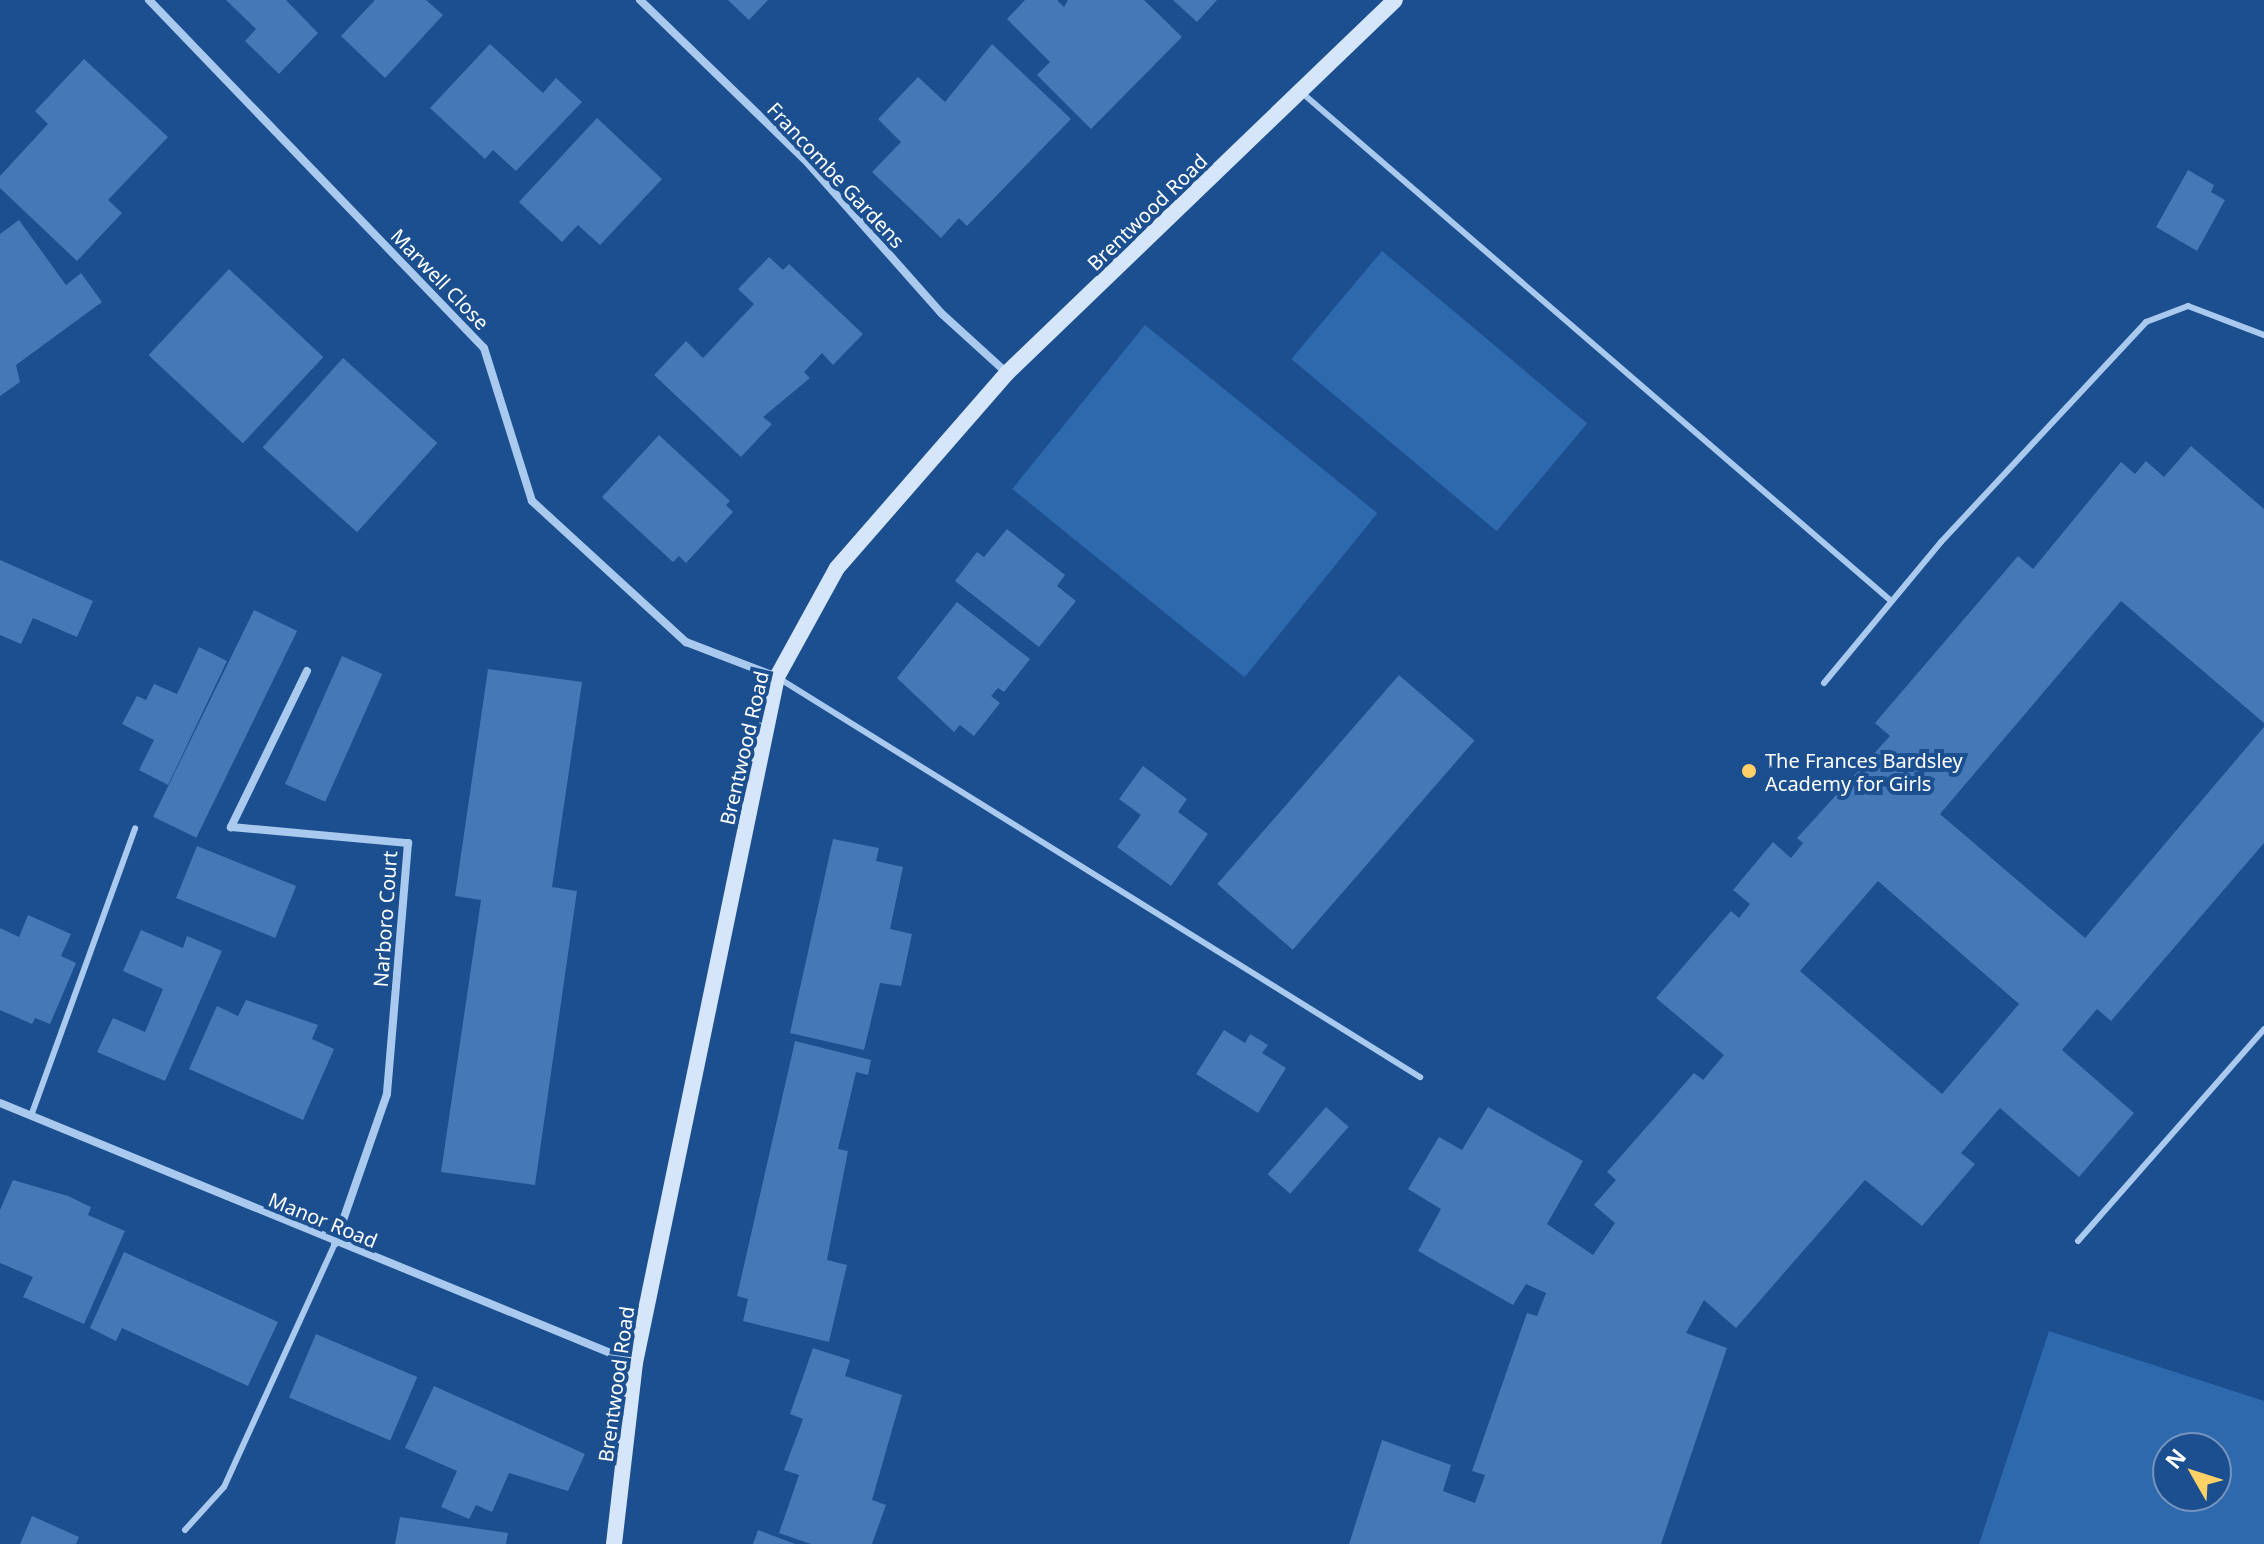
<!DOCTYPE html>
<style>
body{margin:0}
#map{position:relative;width:2264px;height:1544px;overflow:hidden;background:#1b4f8f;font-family:"Noto Sans",sans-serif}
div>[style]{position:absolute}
.green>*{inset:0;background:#2e69ad;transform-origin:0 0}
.building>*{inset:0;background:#4478b7;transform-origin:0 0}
.lane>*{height:6px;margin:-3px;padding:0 3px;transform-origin:3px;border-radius:3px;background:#a9c9ee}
.street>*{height:8px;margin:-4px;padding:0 4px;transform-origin:4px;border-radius:4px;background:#a9c9ee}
.secondary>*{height:16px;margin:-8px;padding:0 8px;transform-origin:8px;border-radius:8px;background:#d6e6fa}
.dots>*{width:22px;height:22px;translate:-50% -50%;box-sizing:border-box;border:4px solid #1b4f8f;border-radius:50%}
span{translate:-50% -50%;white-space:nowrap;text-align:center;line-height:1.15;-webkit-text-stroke:8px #1b4f8f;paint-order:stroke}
.street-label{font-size:20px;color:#fff}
.poi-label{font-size:20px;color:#fff}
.left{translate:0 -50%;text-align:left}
.north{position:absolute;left:2152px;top:1432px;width:80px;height:80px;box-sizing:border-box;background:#1b4f8f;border:2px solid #7695bc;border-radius:50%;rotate:309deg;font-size:22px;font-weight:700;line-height:32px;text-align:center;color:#fff}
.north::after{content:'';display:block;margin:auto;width:28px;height:36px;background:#ffd166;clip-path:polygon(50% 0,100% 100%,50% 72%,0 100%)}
</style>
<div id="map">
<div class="green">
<div style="left:1382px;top:251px;width:268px;height:141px;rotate:40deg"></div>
<div style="left:1145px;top:325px;width:299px;height:211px;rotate:39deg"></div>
<div style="clip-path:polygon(evenodd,2049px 1331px,2264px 1401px,2264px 1544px,1979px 1544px,2049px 1331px,2168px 1448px,2216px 1448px,2216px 1496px,2168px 1496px,2168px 1448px)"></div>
</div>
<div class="building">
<div style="clip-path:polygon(226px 0,286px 0,318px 33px,279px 74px,245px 41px,256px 29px)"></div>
<div style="clip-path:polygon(375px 0,426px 0,443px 15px,385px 78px,341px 36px)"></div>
<div style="clip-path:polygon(728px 0,768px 0,749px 20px)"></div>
<div style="clip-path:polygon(1025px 0,1057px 0,1064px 7px,1068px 0,1144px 0,1182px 37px,1091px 129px,1037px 75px,1050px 62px,1007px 19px)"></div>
<div style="clip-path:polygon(1173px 0,1217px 0,1197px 22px)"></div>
<div style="clip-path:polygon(490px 44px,543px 93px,556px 78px,582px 102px,516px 171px,493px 150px,485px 159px,430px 108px)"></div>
<div style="clip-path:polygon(992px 44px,1071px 119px,967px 226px,959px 218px,941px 238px,872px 172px,901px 142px,878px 119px,918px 77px,945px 102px)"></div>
<div style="clip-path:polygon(84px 59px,168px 137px,108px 200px,122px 213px,77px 261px,0 188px,0 176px,48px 124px,35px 111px)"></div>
<div style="clip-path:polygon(597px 118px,662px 179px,600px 245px,578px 225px,562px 242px,519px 202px)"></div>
<div style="clip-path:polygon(2188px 170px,2214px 185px,2211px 192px,2225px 200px,2197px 251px,2156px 227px)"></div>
<div style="clip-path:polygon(19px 220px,66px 285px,81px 273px,102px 302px,16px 365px,20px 382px,0 396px,0 234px)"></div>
<div style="clip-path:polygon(769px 257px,783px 270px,789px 264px,863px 334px,833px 365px,822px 353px,804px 372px,810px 378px,763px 417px,772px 424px,741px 457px,654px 375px,686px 341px,703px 358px,754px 304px,738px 289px)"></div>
<div style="left:229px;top:269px;width:129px;height:118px;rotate:43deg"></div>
<div style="left:343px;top:358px;width:127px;height:120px;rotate:42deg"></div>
<div style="clip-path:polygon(659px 435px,730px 501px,726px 505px,733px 512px,686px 563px,679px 556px,673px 562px,602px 497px)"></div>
<div style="clip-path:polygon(evenodd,2191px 446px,2264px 509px,2264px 723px,2121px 601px,1940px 814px,2085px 938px,2264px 727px,2264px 843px,2111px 1021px,2097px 1009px,2062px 1050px,2134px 1113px,2079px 1177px,2000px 1108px,1961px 1153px,1975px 1164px,1922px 1226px,1865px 1180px,1736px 1328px,1704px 1300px,1686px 1333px,1727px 1348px,1661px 1544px,1349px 1544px,1382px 1440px,1451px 1465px,1443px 1491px,1475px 1503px,1485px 1475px,1472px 1471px,1527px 1313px,1537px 1316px,1546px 1293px,1526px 1284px,1513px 1305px,1418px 1251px,1441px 1209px,1408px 1189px,1439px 1137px,1462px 1150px,1488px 1107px,1583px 1161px,1547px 1224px,1593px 1255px,1615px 1223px,1594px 1205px,1616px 1180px,1607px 1172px,1694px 1073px,1703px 1080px,1724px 1055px,1656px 998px,1731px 911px,1739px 918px,1750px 904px,1733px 890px,1773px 842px,1791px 858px,1803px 843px,1797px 838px,1890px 736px,1875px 723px,2018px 556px,2033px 569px,2121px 462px,2135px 474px,2146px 461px,2164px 477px,2191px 446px,1878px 881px,2019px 1004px,1942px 1094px,1800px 971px,1878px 881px)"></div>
<div style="clip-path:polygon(1007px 529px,1065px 575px,1057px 586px,1076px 601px,1039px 647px,955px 581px,977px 552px,984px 557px)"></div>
<div style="clip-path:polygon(0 560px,93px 601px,77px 637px,33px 618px,21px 644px,0 635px)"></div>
<div style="clip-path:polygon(957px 602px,1030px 659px,1004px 692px,998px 688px,991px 696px,1000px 703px,974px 736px,960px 725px,954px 732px,897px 678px)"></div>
<div style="left:254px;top:610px;width:48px;height:230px;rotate:26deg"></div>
<div style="clip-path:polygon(199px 647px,227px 661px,168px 785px,139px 770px,154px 740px,122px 724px,137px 696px,146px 700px,154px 684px,177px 694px)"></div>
<div style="left:342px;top:656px;width:44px;height:140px;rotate:24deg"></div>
<div style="clip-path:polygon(488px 669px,582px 682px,552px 887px,577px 891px,535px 1185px,441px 1172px,481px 900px,455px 896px)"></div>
<div style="left:1399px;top:675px;width:100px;height:277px;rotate:41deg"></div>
<div style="clip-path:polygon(1143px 766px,1187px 799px,1178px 812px,1208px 834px,1171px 886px,1117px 847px,1141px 815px,1119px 799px)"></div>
<div style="clip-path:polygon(833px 839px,879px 848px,876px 861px,903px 867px,890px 929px,912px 934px,901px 986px,880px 983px,864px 1050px,790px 1033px)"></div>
<div style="left:197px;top:846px;width:107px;height:56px;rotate:22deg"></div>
<div style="clip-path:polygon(28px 915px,71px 934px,61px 956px,76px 963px,50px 1024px,35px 1018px,32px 1024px,0 1010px,0 928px,19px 937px)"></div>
<div style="clip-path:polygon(141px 930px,183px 948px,187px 936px,222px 951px,165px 1081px,97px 1052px,113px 1018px,145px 1032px,163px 989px,123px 971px)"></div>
<div style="clip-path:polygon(246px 1000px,318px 1025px,312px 1039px,334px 1049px,303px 1120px,189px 1069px,217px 1006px,238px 1016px)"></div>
<div style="clip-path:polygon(1224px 1030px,1245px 1043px,1250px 1034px,1268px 1045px,1262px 1053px,1286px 1068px,1258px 1113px,1196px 1074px)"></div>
<div style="clip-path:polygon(795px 1041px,871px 1060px,868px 1075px,856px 1072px,838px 1149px,848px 1151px,827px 1260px,847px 1265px,829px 1342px,743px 1321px,748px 1299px,737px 1296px)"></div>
<div style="left:1326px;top:1107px;width:30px;height:89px;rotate:41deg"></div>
<div style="clip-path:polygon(13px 1180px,68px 1196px,91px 1207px,88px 1215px,125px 1231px,84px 1324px,23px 1297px,33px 1277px,0 1263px,0 1210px)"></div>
<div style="clip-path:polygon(124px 1252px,278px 1322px,248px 1386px,122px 1328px,116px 1341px,90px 1328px)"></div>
<div style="left:316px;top:1334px;width:110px;height:69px;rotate:23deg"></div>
<div style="clip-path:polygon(813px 1348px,850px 1360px,845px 1376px,902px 1395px,872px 1500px,886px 1505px,872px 1544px,811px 1544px,779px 1533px,799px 1475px,784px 1470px,803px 1419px,790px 1414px)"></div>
<div style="clip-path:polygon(434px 1386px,585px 1454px,568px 1491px,509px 1473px,492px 1512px,476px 1505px,469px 1519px,441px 1507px,457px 1471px,405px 1448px)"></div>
<div style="clip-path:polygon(32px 1516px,79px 1537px,76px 1544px,20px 1544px)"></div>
<div style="clip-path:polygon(400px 1517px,508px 1533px,506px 1544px,395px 1544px)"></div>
<div style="clip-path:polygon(758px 1530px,795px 1544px,753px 1544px)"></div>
</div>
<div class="lane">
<div style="left:1301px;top:92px;width:779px;rotate:40.78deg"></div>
<div style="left:780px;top:679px;width:754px;rotate:31.88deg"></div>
<div style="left:1824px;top:683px;width:183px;rotate:-50.3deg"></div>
<div style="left:1941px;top:542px;width:301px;rotate:-47deg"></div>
<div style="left:2146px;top:322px;width:45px;rotate:-20.9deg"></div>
<div style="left:2188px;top:306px;width:81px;rotate:20.9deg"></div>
<div style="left:31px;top:1116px;width:306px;rotate:-70.1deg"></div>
<div style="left:2078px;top:1241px;width:282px;rotate:-48.7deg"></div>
<div style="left:185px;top:1530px;width:58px;rotate:-47.8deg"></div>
<div style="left:224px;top:1487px;width:268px;rotate:-65.5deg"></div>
</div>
<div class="street">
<div style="left:149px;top:0;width:483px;rotate:46.1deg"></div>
<div style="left:484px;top:348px;width:160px;rotate:72.6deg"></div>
<div style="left:532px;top:501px;width:209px;rotate:42.5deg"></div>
<div style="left:686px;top:642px;width:97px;rotate:21deg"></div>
<div style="left:640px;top:0;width:234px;rotate:44.1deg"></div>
<div style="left:808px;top:163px;width:200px;rotate:48.4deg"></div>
<div style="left:941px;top:313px;width:89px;rotate:42.3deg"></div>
<div style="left:307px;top:671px;width:174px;rotate:116deg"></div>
<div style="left:231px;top:827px;width:178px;rotate:5.2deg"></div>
<div style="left:408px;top:843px;width:252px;rotate:94.8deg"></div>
<div style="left:387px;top:1094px;width:158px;rotate:109.2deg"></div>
<div style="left:0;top:1103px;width:686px;rotate:22.27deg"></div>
</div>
<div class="secondary">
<div style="left:614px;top:1544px;width:182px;rotate:-83.4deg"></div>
<div style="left:635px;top:1363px;width:701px;rotate:-78.31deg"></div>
<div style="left:777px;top:677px;width:124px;rotate:-61.2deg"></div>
<div style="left:837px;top:568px;width:259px;rotate:-48.9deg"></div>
<div style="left:1007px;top:373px;width:538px;rotate:-43.87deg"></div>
</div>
<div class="dots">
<div style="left:1749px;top:771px;background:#ffd166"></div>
</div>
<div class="street-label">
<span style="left:836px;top:175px;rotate:47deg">Francombe Gardens</span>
<span style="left:1147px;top:212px;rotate:-44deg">Brentwood Road</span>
<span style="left:440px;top:279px;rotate:46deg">Marwell Close</span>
<span style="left:744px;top:748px;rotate:-77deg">Brentwood Road</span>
<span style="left:385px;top:919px;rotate:-86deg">Narboro Court</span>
<span style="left:323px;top:1220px;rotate:22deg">Manor Road</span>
<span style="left:616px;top:1384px;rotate:-82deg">Brentwood Road</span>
</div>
<div class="poi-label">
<span class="left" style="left:1765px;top:772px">The Frances Bardsley<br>Academy for Girls</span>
</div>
<div class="north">N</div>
</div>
